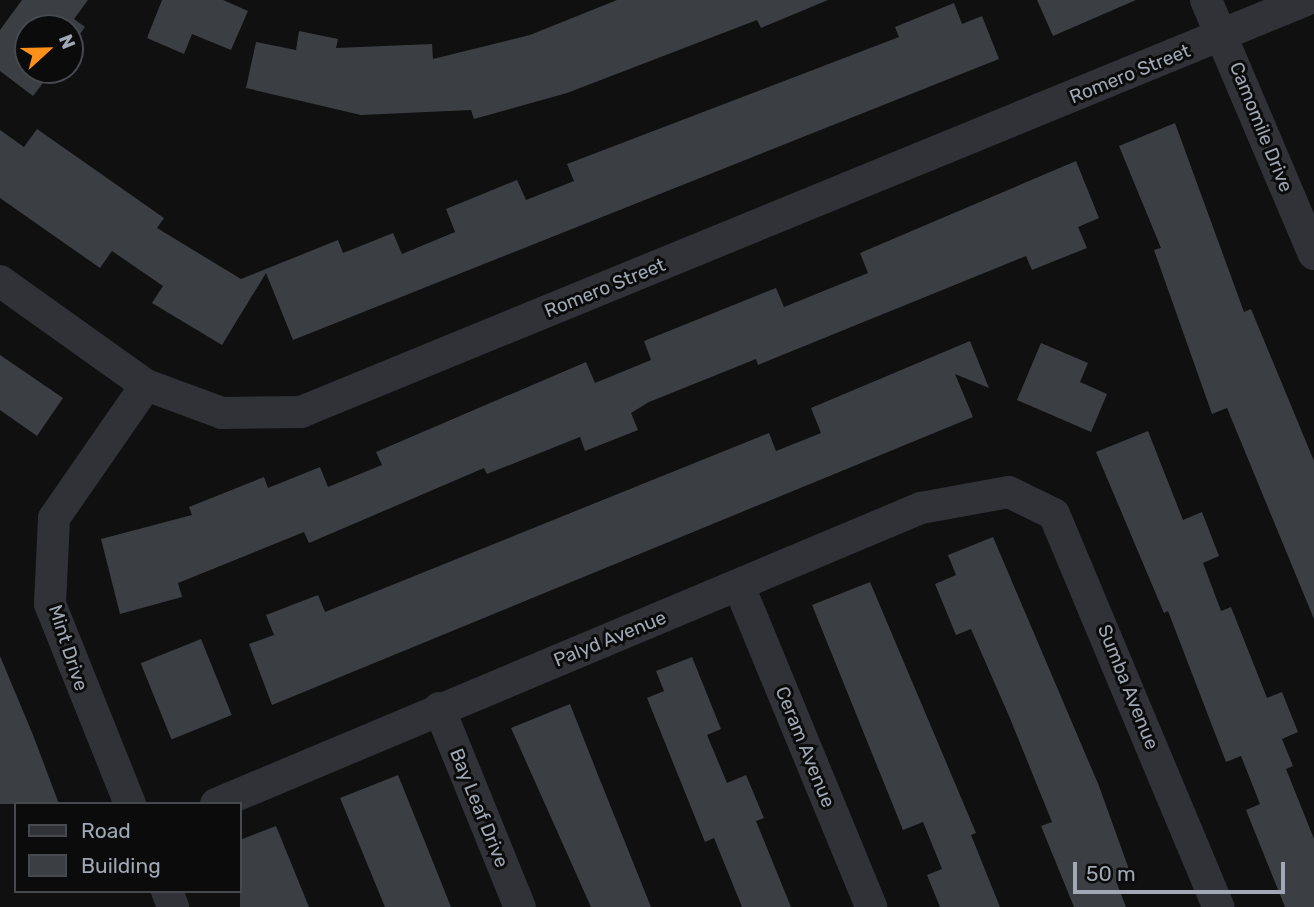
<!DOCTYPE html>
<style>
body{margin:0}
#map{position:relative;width:1314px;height:907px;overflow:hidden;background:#101011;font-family:Rubik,sans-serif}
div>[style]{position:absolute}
.building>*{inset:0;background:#3b3e42;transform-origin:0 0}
.minor>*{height:32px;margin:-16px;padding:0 16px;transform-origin:16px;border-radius:16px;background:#303237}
span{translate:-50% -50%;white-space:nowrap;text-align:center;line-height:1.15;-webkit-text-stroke:6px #0b0b0c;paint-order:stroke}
.street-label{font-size:19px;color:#9fa8b4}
.legend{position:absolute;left:14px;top:802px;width:228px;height:91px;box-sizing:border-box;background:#0b0b0c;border:2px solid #464a4f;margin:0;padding:9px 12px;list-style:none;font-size:21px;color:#9fa8b4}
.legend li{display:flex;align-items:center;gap:14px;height:35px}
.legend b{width:35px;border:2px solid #464a4f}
.north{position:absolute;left:14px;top:14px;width:70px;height:70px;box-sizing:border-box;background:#0b0b0c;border:2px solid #464a4f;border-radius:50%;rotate:68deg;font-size:19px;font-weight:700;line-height:28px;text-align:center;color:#9fa8b4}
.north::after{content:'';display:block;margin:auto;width:24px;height:32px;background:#ff911a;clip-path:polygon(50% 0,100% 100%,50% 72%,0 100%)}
.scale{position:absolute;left:1073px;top:862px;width:212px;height:32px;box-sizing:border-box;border:4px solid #9fa8b4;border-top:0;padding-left:9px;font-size:21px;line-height:24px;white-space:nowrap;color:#9fa8b4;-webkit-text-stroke:5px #0b0b0c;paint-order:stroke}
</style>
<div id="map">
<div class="building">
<div style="clip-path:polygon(22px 0,88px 0,74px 19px,85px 27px,70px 48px,70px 28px,28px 28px,28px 70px,53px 70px,33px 96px,0 71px,0 30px)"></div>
<div style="clip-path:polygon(162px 0,223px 0,248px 11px,231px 50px,192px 34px,184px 54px,147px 38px)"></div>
<div style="clip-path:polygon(617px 0,828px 0,761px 28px,757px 20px,567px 93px,474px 119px,471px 110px,361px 115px,246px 88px,256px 42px,296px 50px,299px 31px,338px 39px,336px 48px,432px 44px,433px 59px,530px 35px)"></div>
<div style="clip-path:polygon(1037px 0,1136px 0,1053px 36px)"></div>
<div style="clip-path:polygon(954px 3px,962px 24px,982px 16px,999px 59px,293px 340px,266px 273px,222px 345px,152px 303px,163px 286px,112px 251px,100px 268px,0 198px,0 130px,24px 147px,37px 129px,164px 218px,157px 228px,241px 279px,338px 240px,343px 253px,393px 233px,402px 254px,455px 232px,446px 209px,517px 180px,526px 200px,574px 181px,567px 164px,899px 37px,895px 27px)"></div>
<div style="clip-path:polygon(1175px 123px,1244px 312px,1251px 309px,1314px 461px,1314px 619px,1227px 408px,1212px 414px,1154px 250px,1161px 248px,1119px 146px)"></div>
<div style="clip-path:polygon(1076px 161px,1099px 218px,1078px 227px,1087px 248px,1032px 270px,1026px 256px,758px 365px,756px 359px,649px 402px,631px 413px,638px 430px,585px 451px,580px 437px,487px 474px,484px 468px,309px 543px,304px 532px,178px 583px,182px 597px,120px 614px,101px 539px,192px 515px,189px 507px,264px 477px,268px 488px,320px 467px,328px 487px,382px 465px,376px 452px,586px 362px,595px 383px,651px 360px,644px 341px,776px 288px,784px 307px,868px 273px,860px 253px)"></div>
<div style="clip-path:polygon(970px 341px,989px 388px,955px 374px,973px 417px,272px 705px,249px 644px,274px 635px,266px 615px,318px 595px,325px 612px,769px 433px,776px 451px,821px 433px,811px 408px)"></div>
<div style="clip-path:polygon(1041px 343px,1088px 363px,1080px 382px,1107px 394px,1091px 432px,1017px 400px)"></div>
<div style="clip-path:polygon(0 355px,63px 398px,37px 436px,0 410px)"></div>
<div style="clip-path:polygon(1148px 431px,1183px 520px,1202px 512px,1219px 556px,1203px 563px,1221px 611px,1231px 607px,1267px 698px,1282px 692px,1298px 732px,1282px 739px,1293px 766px,1286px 769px,1314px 839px,1314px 907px,1285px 907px,1246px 810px,1260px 804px,1241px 756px,1226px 762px,1168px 611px,1164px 613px,1096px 452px)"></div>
<div style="clip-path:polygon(993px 537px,1099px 786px,1131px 875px,1116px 881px,1126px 907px,1074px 907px,1041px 826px,1052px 822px,1009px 716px,971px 629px,956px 635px,935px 584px,956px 575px,948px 555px)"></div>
<div style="clip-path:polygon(870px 582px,976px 833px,971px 835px,1000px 907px,940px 907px,927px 875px,942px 869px,923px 822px,903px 830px,812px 605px)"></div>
<div style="left:201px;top:639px;width:82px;height:65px;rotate:68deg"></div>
<div style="clip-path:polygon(0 656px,33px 735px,59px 804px,0 804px)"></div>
<div style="clip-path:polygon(692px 657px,721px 729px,707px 735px,727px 783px,746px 775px,764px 818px,756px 821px,791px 907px,742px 907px,714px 838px,705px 842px,647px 698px,664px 691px,656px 671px)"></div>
<div style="clip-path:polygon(570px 704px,600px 780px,651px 907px,591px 907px,511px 728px)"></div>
<div style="clip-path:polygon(398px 775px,429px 852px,451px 907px,385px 907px,340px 798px)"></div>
<div style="clip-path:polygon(276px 826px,309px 907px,240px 907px,240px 840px)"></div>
</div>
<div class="minor">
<div style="left:1206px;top:0;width:276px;rotate:67deg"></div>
<div style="left:0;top:281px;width:179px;rotate:35.5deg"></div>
<div style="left:146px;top:385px;width:81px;rotate:20.2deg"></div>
<div style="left:222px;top:413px;width:79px;rotate:-0.7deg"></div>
<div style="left:301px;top:412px;width:1086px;rotate:-22.29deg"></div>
<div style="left:739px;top:586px;width:347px;rotate:67.6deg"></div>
<div style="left:439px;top:708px;width:215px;rotate:67.9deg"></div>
<div style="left:130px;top:804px;width:215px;rotate:-111.8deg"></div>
<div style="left:50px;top:604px;width:86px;rotate:-87.3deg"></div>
<div style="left:54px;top:518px;width:162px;rotate:-55.3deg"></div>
<div style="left:216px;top:804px;width:765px;rotate:-22.78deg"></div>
<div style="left:921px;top:508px;width:89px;rotate:-10.3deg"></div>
<div style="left:1009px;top:492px;width:50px;rotate:26.1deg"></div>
<div style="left:1054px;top:514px;width:426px;rotate:67.3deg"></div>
<div style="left:167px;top:891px;width:17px;rotate:69deg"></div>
</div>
<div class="street-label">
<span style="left:1130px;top:74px;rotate:-22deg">Romero Street</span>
<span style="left:1261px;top:127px;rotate:68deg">Camomile Drive</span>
<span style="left:605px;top:288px;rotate:-22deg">Romero Street</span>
<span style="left:610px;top:639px;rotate:-22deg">Palyd Avenue</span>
<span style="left:68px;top:648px;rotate:72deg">Mint Drive</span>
<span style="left:1128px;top:687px;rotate:68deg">Sumba Avenue</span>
<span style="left:805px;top:747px;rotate:68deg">Ceram Avenue</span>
<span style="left:479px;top:808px;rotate:68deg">Bay Leaf Drive</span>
</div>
<ul class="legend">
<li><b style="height:9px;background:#303237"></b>Road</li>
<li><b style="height:19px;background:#3b3e42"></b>Building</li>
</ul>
<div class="north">N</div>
<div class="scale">50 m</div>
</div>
